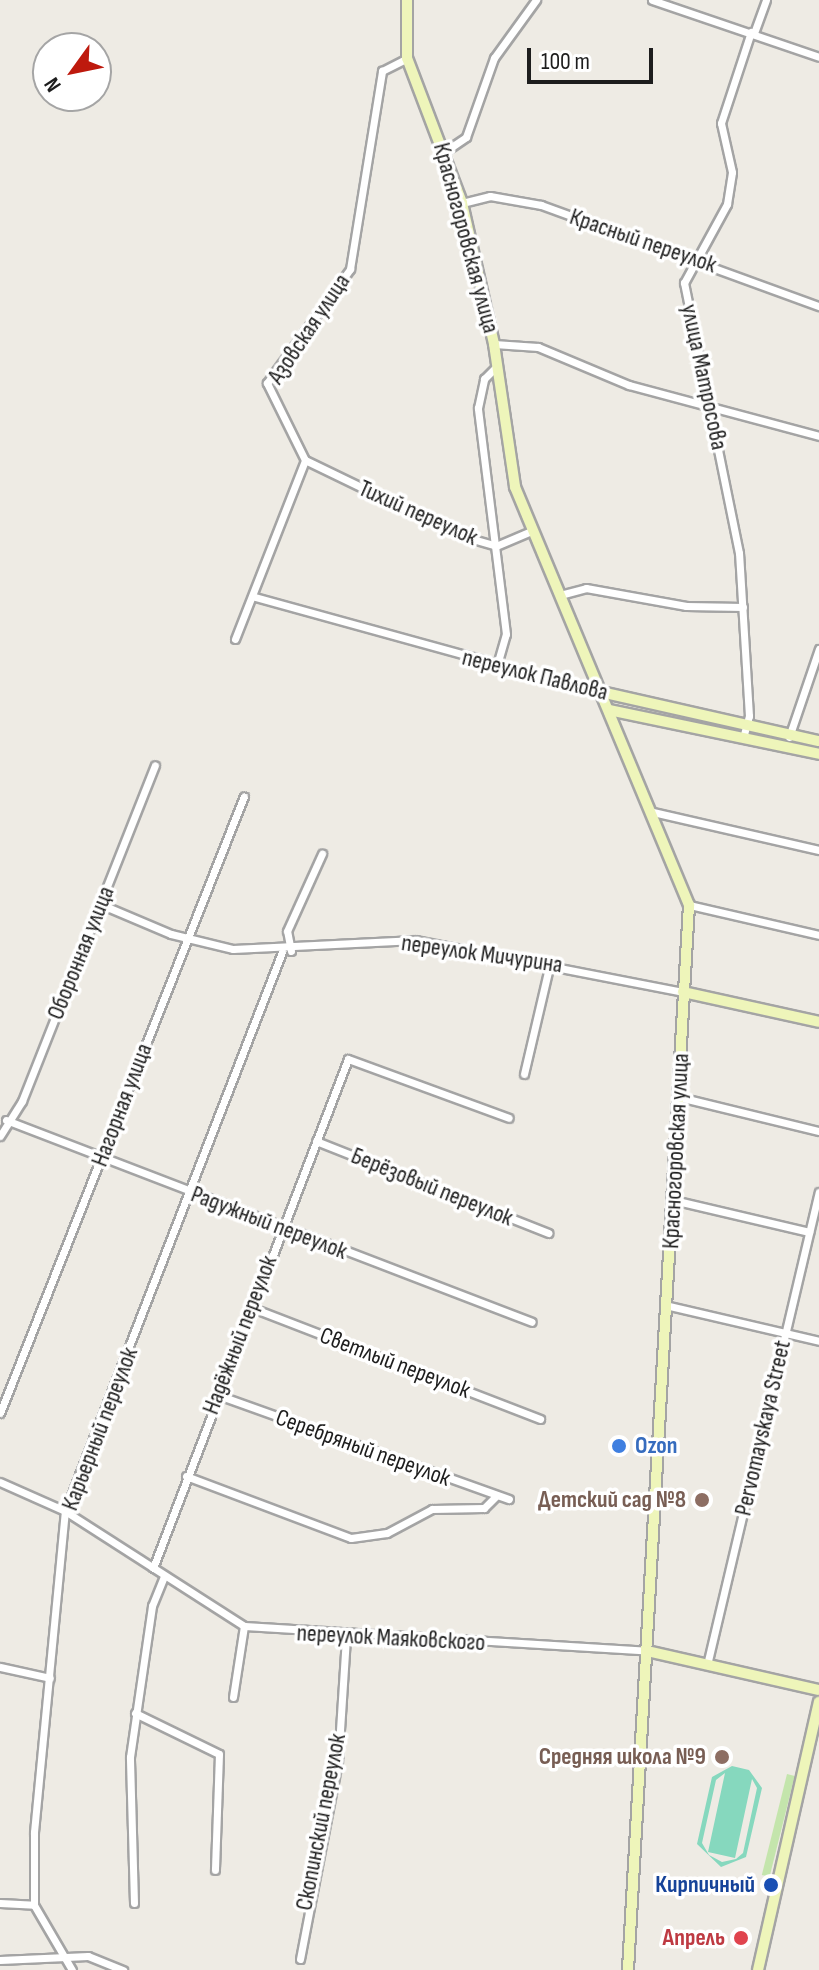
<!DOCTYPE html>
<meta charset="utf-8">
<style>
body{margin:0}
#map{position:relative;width:819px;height:1970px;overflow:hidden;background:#eeebe4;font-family:"Sofia Sans Condensed",sans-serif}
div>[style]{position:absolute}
.grass>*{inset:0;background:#c4e5ac;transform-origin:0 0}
.pitch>*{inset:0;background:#86d8be}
.roads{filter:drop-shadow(2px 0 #a4a4a4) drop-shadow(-2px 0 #a4a4a4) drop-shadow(0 2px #a4a4a4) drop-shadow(0 -2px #a4a4a4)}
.street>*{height:7px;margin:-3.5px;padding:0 3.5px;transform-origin:3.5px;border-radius:3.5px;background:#fff}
.secondary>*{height:10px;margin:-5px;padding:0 5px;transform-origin:5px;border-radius:5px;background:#eef5ba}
.dots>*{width:22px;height:22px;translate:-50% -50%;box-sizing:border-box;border:4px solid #fff;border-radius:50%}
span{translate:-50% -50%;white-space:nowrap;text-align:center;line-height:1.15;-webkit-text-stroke:7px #fff;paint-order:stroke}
.street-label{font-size:24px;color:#1d1d1d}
.shop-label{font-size:24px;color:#366cbe;font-weight:700}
.left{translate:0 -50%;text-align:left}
.education-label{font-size:24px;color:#785e54;font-weight:700}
.right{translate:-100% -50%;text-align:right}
.transit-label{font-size:24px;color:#164399;font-weight:700}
.health-label{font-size:24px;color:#be3a42;font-weight:700}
.north{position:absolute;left:32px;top:32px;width:80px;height:80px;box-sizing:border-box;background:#fff;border:2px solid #a5a5a5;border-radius:50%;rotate:237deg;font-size:22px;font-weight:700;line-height:32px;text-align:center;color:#1d1d1d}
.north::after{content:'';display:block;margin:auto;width:28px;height:36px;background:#be190d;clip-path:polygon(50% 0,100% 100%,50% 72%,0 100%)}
.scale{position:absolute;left:527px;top:48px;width:126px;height:36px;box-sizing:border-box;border:4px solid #1d1d1d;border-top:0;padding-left:10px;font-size:24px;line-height:28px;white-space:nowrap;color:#1d1d1d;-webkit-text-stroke:6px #fff;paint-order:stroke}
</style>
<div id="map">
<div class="grass">
<div style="left:787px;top:1774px;width:8px;height:104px;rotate:14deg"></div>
</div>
<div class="pitch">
<div style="clip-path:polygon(evenodd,732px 1766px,749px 1770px,762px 1788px,746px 1857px,721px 1867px,697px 1844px,712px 1777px,732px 1766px,725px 1773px,708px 1852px,735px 1858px,752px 1779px,757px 1788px,743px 1853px,736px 1859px,722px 1862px,709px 1855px,702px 1843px,716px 1780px,725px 1773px)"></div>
</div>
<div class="roads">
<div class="street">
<div style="left:652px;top:0;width:176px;rotate:18.8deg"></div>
<div style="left:754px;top:33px;width:35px;rotate:-70deg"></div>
<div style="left:447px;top:150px;width:23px;rotate:-34deg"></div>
<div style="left:466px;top:137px;width:84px;rotate:-70.5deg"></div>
<div style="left:494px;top:58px;width:72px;rotate:-54.1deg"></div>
<div style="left:462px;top:203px;width:29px;rotate:-14deg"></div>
<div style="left:490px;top:196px;width:52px;rotate:10deg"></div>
<div style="left:541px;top:205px;width:296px;rotate:20deg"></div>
<div style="left:494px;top:344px;width:44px;rotate:3.9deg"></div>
<div style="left:538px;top:347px;width:99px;rotate:22.7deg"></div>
<div style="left:629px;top:385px;width:197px;rotate:15deg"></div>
<div style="left:305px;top:460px;width:174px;rotate:25.8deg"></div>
<div style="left:462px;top:536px;width:35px;rotate:16deg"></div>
<div style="left:496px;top:546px;width:39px;rotate:-23deg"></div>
<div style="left:560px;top:595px;width:27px;rotate:-15deg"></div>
<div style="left:586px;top:588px;width:102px;rotate:10.2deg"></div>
<div style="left:686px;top:606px;width:57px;rotate:1deg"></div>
<div style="left:255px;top:597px;width:358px;rotate:15.4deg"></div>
<div style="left:235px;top:639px;width:192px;rotate:-68.6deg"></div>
<div style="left:305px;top:460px;width:86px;rotate:-116.3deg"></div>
<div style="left:267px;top:383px;width:141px;rotate:-53.9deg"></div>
<div style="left:350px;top:269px;width:201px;rotate:-80.8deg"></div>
<div style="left:382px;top:71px;width:28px;rotate:-27deg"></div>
<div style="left:497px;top:665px;width:32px;rotate:-74deg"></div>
<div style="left:506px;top:634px;width:228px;rotate:-97.1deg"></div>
<div style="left:478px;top:408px;width:30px;rotate:-78deg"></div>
<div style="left:484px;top:379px;width:18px;rotate:-45deg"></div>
<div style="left:789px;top:737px;width:93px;rotate:-71.2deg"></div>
<div style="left:743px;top:738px;width:23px;rotate:-75deg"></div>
<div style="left:749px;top:716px;width:163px;rotate:-93.5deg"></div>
<div style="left:739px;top:553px;width:276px;rotate:-101.5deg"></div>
<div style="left:684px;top:283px;width:90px;rotate:-61.4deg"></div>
<div style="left:727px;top:204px;width:32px;rotate:-81deg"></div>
<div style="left:732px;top:172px;width:50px;rotate:-102.7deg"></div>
<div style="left:721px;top:123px;width:96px;rotate:-71.8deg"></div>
<div style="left:653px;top:812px;width:170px;rotate:12.9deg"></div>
<div style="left:100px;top:904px;width:77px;rotate:22.9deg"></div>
<div style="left:171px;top:934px;width:64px;rotate:13.6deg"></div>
<div style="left:233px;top:949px;width:183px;rotate:-2.8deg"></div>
<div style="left:416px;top:940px;width:272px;rotate:11deg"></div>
<div style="left:689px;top:905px;width:133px;rotate:13deg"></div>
<div style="left:291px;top:951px;width:20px;rotate:-101deg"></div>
<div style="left:287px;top:931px;width:85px;rotate:-65.6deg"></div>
<div style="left:524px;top:1074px;width:114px;rotate:-76.8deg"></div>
<div style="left:679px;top:1097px;width:144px;rotate:13.7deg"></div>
<div style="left:6px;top:1120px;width:563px;rotate:21.01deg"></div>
<div style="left:0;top:1136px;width:41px;rotate:-57.8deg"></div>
<div style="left:22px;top:1101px;width:361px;rotate:-68.4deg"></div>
<div style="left:316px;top:1141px;width:250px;rotate:21.6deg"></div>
<div style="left:673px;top:1200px;width:140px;rotate:13.2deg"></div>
<div style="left:669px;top:1306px;width:154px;rotate:13.1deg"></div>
<div style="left:250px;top:1307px;width:311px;rotate:21.1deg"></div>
<div style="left:218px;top:1395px;width:309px;rotate:19.7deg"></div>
<div style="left:0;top:1413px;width:663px;rotate:-68.42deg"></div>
<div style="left:186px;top:1476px;width:176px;rotate:20.6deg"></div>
<div style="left:351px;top:1538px;width:36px;rotate:-8deg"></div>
<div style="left:387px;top:1533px;width:51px;rotate:-28.1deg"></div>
<div style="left:432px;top:1509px;width:52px;rotate:-1.1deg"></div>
<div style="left:484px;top:1508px;width:16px;rotate:-45deg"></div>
<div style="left:0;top:1482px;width:71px;rotate:24deg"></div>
<div style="left:65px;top:1511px;width:213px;rotate:32.7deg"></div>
<div style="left:244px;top:1626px;width:404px;rotate:3.5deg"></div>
<div style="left:153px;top:1568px;width:545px;rotate:-69.04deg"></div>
<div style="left:348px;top:1059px;width:171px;rotate:20.1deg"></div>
<div style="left:707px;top:1665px;width:486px;rotate:-76.7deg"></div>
<div style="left:0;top:1667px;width:51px;rotate:12.4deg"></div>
<div style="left:233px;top:1697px;width:72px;rotate:-81.2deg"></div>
<div style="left:135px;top:1713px;width:93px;rotate:26deg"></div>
<div style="left:219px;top:1754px;width:116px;rotate:92deg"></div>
<div style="left:0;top:1903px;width:34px;rotate:3deg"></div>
<div style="left:134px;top:1903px;width:146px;rotate:-91.6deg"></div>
<div style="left:130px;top:1757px;width:153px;rotate:-81.7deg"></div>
<div style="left:152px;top:1606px;width:32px;rotate:-68deg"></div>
<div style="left:300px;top:1959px;width:202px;rotate:-79.1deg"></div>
<div style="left:338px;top:1761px;width:125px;rotate:-86.3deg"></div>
<div style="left:0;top:1960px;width:88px;rotate:-2.6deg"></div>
<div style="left:88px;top:1956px;width:38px;rotate:22deg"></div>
<div style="left:72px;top:1970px;width:75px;rotate:-120.3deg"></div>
<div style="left:34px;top:1905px;width:73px;rotate:-90deg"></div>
<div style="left:34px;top:1832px;width:322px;rotate:-84.5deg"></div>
<div style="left:65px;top:1511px;width:600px;rotate:-68.78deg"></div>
</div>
<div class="secondary">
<div style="left:407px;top:0;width:58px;rotate:90deg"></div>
<div style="left:407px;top:58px;width:155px;rotate:69.2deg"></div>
<div style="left:462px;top:203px;width:145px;rotate:77.2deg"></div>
<div style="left:494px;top:344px;width:145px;rotate:81.6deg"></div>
<div style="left:515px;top:487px;width:453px;rotate:67.4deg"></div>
<div style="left:689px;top:905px;width:1067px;rotate:93.28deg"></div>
<div style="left:601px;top:692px;width:223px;rotate:12.7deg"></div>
<div style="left:609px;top:710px;width:215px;rotate:11.8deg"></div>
<div style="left:683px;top:992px;width:139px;rotate:12.4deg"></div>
<div style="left:647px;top:1651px;width:176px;rotate:12.8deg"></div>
<div style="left:758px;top:1970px;width:275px;rotate:-77.2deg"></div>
</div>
</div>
<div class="dots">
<div style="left:619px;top:1446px;background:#3f7fe0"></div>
<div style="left:702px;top:1500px;background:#8d6e63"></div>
<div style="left:722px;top:1757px;background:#8d6e63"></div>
<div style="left:771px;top:1885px;background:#1a4fb4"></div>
<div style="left:741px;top:1938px;background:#e0444e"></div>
</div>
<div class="street-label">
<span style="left:466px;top:238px;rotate:75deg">Красногоровская улица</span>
<span style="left:643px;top:241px;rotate:19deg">Красный переулок</span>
<span style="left:309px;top:329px;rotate:-56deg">Азовская улица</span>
<span style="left:704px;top:377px;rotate:78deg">улица Матросова</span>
<span style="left:418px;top:513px;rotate:24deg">Тихий переулок</span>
<span style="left:535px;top:675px;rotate:14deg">переулок Павлова</span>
<span style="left:81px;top:953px;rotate:-68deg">Оборонная улица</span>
<span style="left:482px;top:954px;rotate:8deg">переулок Мичурина</span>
<span style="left:122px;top:1105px;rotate:-69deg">Нагорная улица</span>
<span style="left:676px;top:1151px;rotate:-87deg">Красногоровская улица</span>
<span style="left:432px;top:1187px;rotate:22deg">Берёзовый переулок</span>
<span style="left:269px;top:1223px;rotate:21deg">Радужный переулок</span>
<span style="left:240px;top:1335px;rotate:-69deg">Надёжный переулок</span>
<span style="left:395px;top:1363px;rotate:21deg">Светлый переулок</span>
<span style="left:763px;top:1428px;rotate:-77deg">Pervomayskaya Street</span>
<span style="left:100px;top:1429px;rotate:-69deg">Карьерный переулок</span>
<span style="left:363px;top:1448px;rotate:20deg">Серебряный переулок</span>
<span style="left:391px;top:1638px;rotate:3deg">переулок Маяковского</span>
<span style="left:321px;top:1822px;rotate:-79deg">Скопинский переулок</span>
</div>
<div class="shop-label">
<span class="left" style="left:635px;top:1446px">Ozon</span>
</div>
<div class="education-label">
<span class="right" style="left:686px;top:1500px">Детский сад №8</span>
<span class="right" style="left:706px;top:1757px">Средняя школа №9</span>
</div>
<div class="transit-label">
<span class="right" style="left:755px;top:1885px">Кирпичный</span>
</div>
<div class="health-label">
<span class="right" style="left:725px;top:1938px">Апрель</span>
</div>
<div class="north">N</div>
<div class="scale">100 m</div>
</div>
